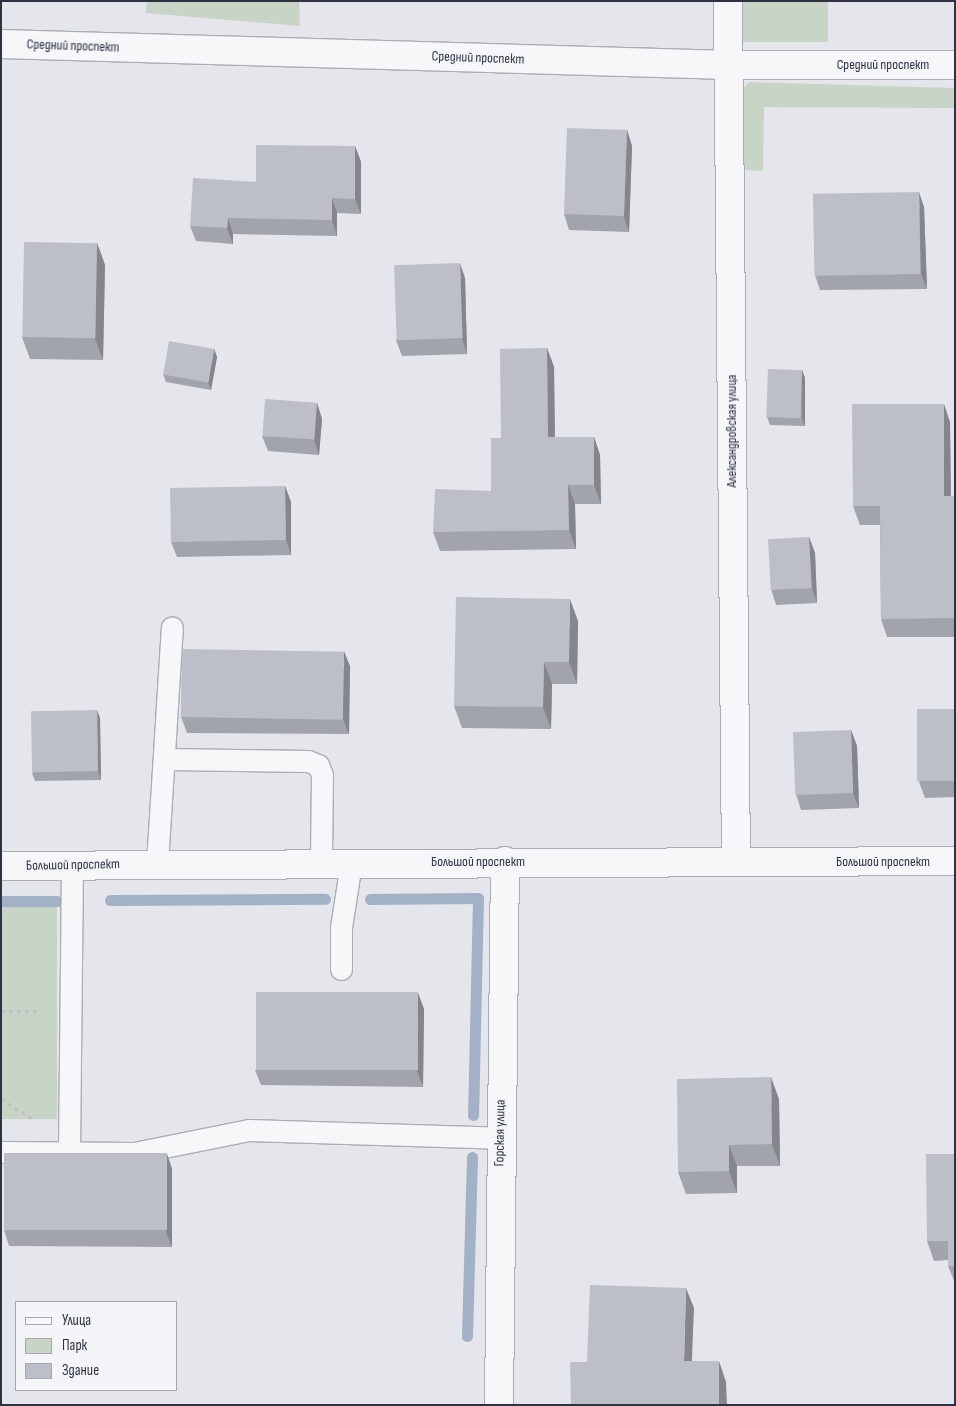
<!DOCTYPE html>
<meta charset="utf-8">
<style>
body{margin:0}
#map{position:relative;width:956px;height:1406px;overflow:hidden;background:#e4e6eb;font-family:"Sofia Sans Condensed",sans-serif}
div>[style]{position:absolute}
.green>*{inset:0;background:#c8d4c6;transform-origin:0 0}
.stream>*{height:11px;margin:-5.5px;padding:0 5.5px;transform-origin:5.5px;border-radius:5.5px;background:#a3b1c7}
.path>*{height:3px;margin-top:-1.5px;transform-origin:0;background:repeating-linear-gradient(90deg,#bec0c6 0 4px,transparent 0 8px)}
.roads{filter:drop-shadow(1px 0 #a9adb5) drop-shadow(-1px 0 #a9adb5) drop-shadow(0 1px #a9adb5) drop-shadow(0 -1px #a9adb5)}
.service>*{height:21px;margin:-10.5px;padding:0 10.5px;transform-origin:10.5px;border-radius:10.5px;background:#f7f7f9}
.minor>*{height:28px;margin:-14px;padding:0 14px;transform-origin:14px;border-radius:14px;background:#f7f7f9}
.wall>*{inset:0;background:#a2a4ab}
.shaded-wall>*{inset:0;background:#84868b}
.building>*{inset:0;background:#bcbfc7;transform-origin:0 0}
span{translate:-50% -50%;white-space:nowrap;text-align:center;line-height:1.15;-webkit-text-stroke:4.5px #f4f5f8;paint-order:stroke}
.street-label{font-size:14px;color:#2d3342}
.frame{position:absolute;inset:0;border:2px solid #2d3342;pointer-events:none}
.legend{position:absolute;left:15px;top:1301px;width:162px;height:90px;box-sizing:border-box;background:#f4f5f8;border:1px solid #a4a7af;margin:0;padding:6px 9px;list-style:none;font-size:15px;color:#2d3342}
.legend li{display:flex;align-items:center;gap:10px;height:25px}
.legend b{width:25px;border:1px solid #a4a7af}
</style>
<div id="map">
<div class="green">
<div style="clip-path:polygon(147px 1px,299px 1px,300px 26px,146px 13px)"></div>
<div style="left:741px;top:1px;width:87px;height:41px"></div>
<div style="clip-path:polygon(749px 82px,955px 88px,955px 108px,764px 107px,763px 171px,742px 170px,741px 91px)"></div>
<div style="left:1px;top:901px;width:56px;height:218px"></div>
</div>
<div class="stream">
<div style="left:370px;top:899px;width:108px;rotate:-0.5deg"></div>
<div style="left:478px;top:898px;width:217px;rotate:91.3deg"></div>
<div style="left:110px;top:900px;width:215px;rotate:-0.3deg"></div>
<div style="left:1px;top:901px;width:56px"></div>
<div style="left:467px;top:1336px;width:179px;rotate:-88.4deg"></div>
</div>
<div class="path">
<div style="left:1px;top:1011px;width:38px"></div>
<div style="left:1px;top:1099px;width:40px;rotate:32deg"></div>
</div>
<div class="roads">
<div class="service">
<div style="left:166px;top:759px;width:142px;rotate:0.8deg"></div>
<div style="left:308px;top:761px;width:11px;rotate:22deg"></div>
<div style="left:318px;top:765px;width:11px;rotate:68deg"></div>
<div style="left:322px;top:775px;width:88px;rotate:90.7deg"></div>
<div style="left:157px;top:864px;width:237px;rotate:-86.4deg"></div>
<div style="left:341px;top:969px;width:42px;rotate:-90deg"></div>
<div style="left:341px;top:927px;width:65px;rotate:-81.1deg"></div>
<div style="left:1px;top:1152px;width:133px;rotate:0.4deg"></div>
<div style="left:134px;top:1153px;width:117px;rotate:-11.3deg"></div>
<div style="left:249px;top:1130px;width:250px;rotate:1.8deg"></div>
<div style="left:69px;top:1153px;width:288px;rotate:-89.4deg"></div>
</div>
<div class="minor">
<div style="left:728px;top:1px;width:861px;rotate:89.47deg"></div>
<div style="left:1px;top:44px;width:728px;rotate:1.65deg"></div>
<div style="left:729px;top:65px;width:226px"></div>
<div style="left:1px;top:866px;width:954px;rotate:-0.3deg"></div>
<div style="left:499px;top:1405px;width:544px;rotate:-89.37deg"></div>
</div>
</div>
<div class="wall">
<div style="clip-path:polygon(627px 130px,632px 146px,629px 232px,569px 230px,564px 214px)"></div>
<div style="clip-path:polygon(355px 146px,361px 162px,361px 214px,337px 213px,337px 236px,233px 234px,233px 244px,196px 241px,190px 226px,256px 182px)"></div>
<div style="clip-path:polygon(924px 207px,927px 289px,820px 290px,815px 275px)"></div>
<div style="clip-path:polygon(97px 243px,105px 265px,103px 360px,30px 359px,22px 337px)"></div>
<div style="clip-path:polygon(465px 278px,467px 354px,402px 356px,396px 340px)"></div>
<div style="clip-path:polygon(547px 348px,554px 367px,555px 437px,594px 437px,600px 455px,601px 504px,575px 504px,576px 549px,440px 551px,433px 532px,491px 491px,501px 438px)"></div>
<div style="clip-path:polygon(214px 349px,217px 357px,211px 390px,166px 382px,163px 374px)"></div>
<div style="clip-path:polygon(802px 370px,805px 378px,805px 426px,770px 425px,767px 417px)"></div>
<div style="clip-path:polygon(317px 403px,322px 419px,319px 455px,268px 451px,262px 436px)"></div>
<div style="clip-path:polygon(950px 422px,951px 496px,955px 496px,955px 637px,887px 637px,881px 619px,880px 525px,860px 525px,853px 506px)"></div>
<div style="clip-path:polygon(285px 486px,291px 502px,291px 555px,177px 557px,171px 542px)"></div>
<div style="clip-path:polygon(809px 537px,815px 553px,817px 603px,776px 605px,771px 589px)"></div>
<div style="clip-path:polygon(578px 621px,577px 684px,552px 684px,551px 729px,462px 728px,454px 706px)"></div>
<div style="clip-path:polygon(350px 666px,349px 734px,187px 733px,181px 717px)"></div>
<div style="clip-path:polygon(955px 709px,955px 797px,925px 798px,919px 782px)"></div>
<div style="clip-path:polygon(100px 718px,101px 780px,35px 781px,32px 773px)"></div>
<div style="clip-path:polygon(851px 730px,857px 746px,859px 808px,801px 810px,796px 794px)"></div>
<div style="clip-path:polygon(418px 993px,424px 1009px,423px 1087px,261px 1085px,255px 1070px)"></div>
<div style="clip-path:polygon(779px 1099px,780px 1166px,737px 1166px,737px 1193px,686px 1194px,678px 1172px)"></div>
<div style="clip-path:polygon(167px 1154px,172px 1169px,172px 1247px,9px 1246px,4px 1230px)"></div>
<div style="clip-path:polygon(955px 1154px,955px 1283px,948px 1266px,948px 1260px,934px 1261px,927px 1241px)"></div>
</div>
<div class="shaded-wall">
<div style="clip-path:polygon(627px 130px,632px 146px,629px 232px,624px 217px)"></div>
<div style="clip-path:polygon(355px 146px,361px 162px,361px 214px,355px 199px)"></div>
<div style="clip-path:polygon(919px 192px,924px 207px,927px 289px,921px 274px)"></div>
<div style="clip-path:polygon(332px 198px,337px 213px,337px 236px,332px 220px)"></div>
<div style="clip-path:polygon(228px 218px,233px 234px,233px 244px,227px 228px)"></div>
<div style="clip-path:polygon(97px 243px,105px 265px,103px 360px,95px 338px)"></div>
<div style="clip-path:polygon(460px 263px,465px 278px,467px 354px,462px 338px)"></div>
<div style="clip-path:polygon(547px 348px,554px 367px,555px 456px,548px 437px)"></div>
<div style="clip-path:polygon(214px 349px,217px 357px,211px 390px,208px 382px)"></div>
<div style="clip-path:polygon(802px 370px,805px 378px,805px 426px,802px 418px)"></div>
<div style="clip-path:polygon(317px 403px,322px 419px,319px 455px,314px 440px)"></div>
<div style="clip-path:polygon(944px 404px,950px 422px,951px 514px,944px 496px)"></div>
<div style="clip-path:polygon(594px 437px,600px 455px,601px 504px,594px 485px)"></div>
<div style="clip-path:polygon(568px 485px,575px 504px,576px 549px,569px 530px)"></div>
<div style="clip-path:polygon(285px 486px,291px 502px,291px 555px,286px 540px)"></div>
<div style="clip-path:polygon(809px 537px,815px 553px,817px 603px,812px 588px)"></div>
<div style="clip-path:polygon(570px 599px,578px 621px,577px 684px,569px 662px)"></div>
<div style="clip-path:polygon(344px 651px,350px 666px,349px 734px,343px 719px)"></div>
<div style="clip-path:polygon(544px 662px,552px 684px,551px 729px,543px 707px)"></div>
<div style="clip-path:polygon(97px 710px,100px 718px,101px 780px,98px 771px)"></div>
<div style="clip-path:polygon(851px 730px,857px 746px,859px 808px,853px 793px)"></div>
<div style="clip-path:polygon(418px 993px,424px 1009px,423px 1087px,417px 1071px)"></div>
<div style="clip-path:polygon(771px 1077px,779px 1099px,780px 1166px,772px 1144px)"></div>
<div style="clip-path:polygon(729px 1145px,737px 1166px,737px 1193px,729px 1171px)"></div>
<div style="clip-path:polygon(167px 1154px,172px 1169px,172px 1247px,166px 1232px)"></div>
<div style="clip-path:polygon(686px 1288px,694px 1308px,691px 1382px,684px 1361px)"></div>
<div style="clip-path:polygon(719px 1361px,726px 1382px,727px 1405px,719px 1405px)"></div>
</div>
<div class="building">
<div style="left:567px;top:128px;width:60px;height:86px;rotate:2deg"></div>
<div style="clip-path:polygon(256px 145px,355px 146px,355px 199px,332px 198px,332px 220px,228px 218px,227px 228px,190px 226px,193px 178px,256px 182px)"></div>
<div style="left:919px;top:192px;width:82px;height:106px;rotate:89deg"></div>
<div style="left:24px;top:242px;width:73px;height:95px;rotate:1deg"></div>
<div style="left:460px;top:263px;width:75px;height:66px;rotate:88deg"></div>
<div style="left:169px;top:341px;width:46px;height:34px;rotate:10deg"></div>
<div style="clip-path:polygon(547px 348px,548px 437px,594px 437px,594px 485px,568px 485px,569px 530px,433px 532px,435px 489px,491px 491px,491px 438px,501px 438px,500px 349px)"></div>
<div style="left:768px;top:369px;width:34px;height:48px;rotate:2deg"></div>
<div style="left:265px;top:399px;width:52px;height:37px;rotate:4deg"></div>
<div style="clip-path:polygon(852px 404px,944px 404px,944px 496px,955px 496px,955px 618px,881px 619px,880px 506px,853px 506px)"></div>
<div style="left:285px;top:486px;width:54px;height:115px;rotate:89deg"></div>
<div style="left:809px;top:537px;width:51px;height:41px;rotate:87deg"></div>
<div style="clip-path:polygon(456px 597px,570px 599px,569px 662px,544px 662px,543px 707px,454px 706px)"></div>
<div style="left:182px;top:649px;width:162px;height:68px;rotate:1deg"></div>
<div style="left:955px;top:709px;width:72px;height:38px;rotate:90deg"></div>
<div style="left:97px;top:710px;width:61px;height:66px;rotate:89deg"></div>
<div style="left:851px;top:730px;width:63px;height:58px;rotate:88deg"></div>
<div style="left:256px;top:992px;width:162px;height:78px"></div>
<div style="clip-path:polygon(771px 1077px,772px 1144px,729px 1145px,729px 1171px,678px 1172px,677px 1079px)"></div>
<div style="left:4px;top:1153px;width:163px;height:77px"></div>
<div style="clip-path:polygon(926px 1154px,955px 1154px,955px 1266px,948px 1266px,948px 1241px,927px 1241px)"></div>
<div style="clip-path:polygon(590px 1285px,686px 1288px,684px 1361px,719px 1361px,719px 1405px,571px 1405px,570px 1362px,587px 1362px)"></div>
</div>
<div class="street-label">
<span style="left:73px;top:46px;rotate:2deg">Средний проспект</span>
<span style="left:478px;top:58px;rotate:2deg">Средний проспект</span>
<span style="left:883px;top:65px">Средний проспект</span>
<span style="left:732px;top:431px;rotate:-90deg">Александровская улица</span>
<span style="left:478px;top:862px">Большой проспект</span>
<span style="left:883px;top:862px">Большой проспект</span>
<span style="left:73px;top:865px;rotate:-1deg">Большой проспект</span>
<span style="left:500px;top:1133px;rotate:-89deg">Горская улица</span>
</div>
<div class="frame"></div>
<ul class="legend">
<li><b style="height:6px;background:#f7f7f9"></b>Улица</li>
<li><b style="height:14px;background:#c8d4c6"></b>Парк</li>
<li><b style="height:14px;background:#bcbfc7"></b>Здание</li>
</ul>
</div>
